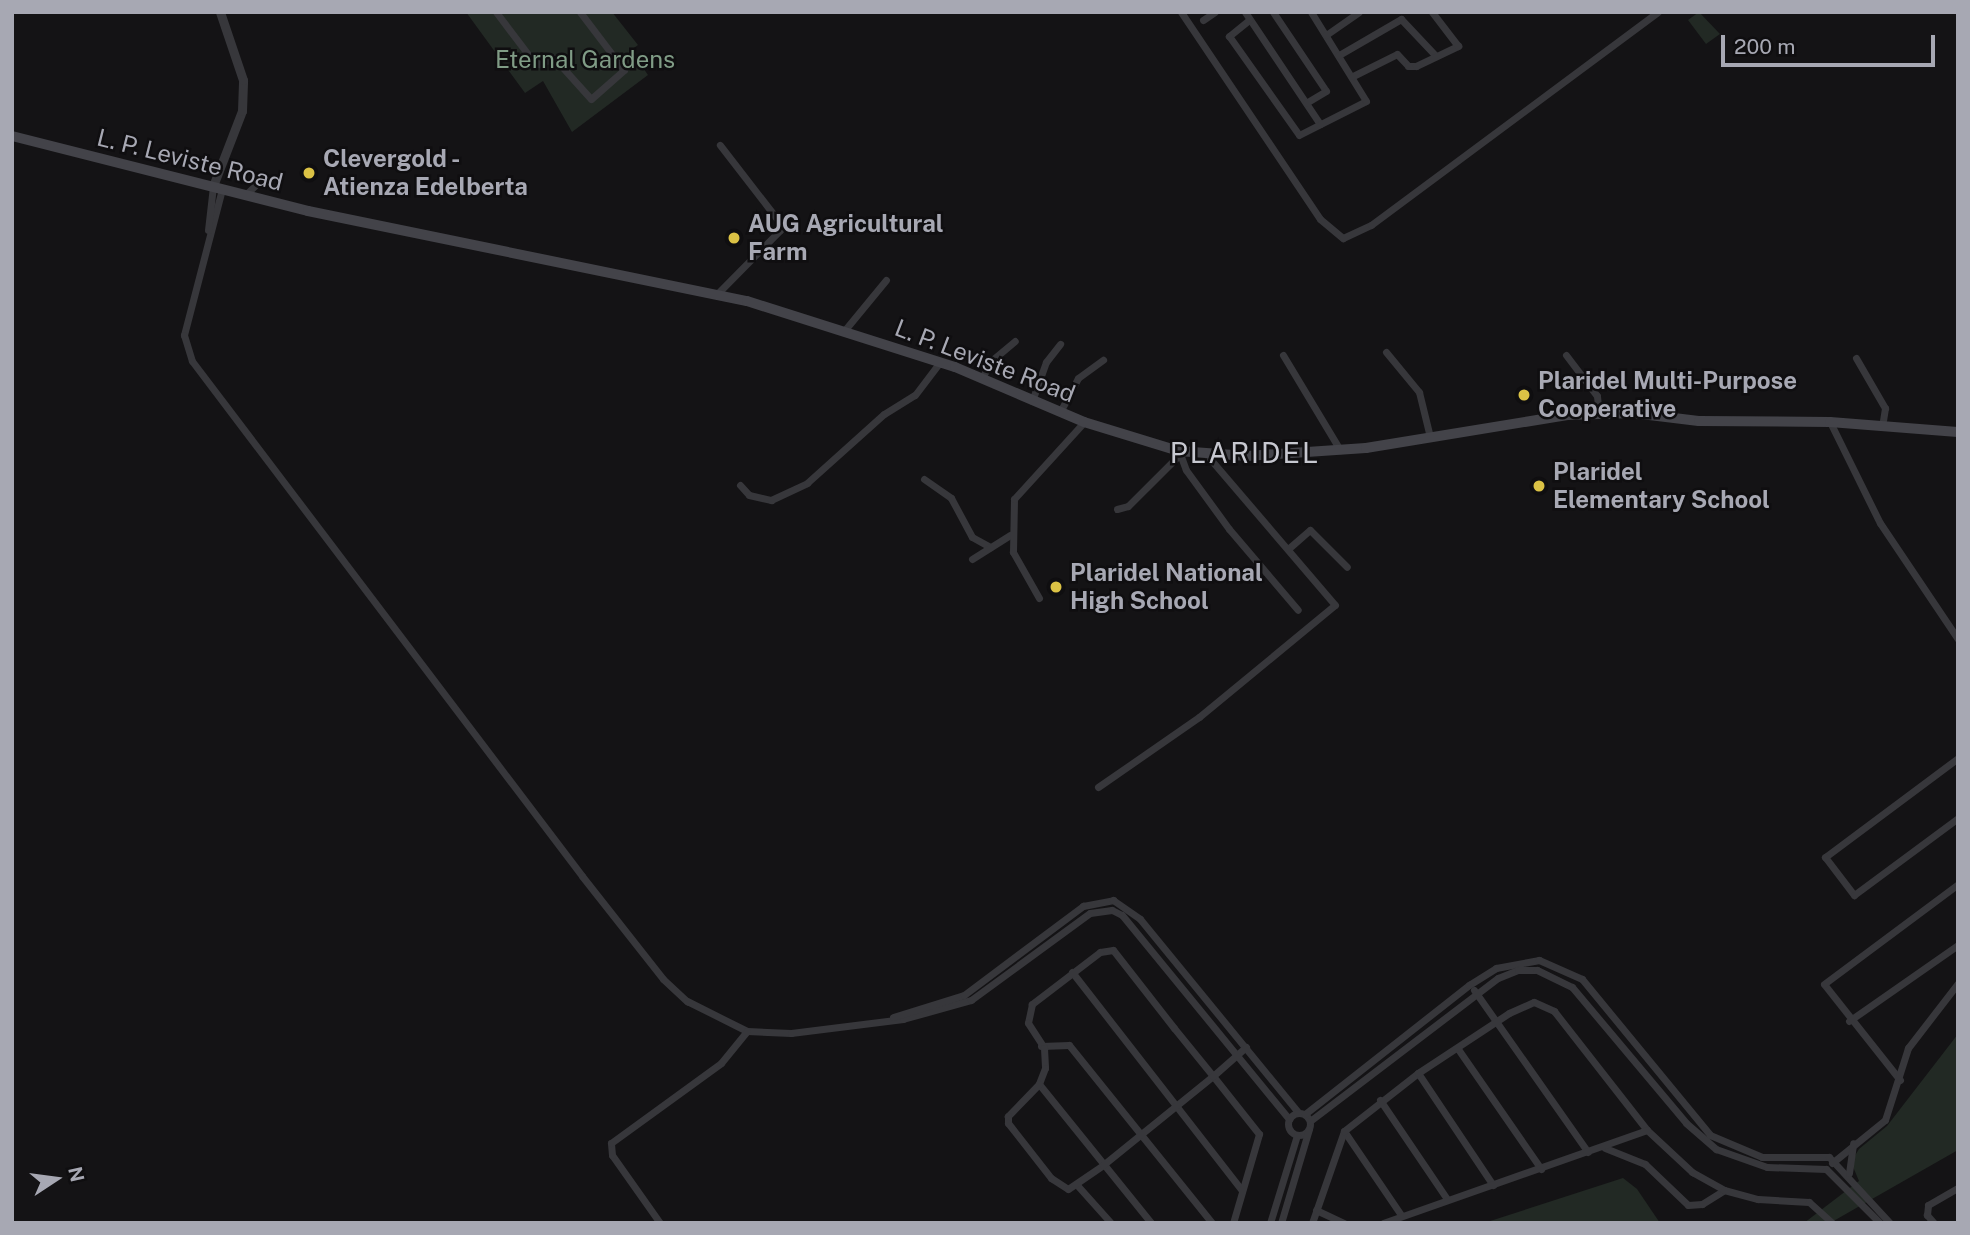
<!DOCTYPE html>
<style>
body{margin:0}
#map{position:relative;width:1970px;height:1235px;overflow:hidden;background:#141315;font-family:"Public Sans",sans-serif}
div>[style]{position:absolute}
.green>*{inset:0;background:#222924}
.minor>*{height:7px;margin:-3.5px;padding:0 3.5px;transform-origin:3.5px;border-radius:3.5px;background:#37373b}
.minor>.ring{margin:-3.5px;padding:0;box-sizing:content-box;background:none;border:7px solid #37373b;border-radius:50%}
.tertiary>*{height:9px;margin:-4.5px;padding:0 4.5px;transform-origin:4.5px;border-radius:4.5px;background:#37373b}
.secondary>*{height:10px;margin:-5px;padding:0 5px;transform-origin:5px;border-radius:5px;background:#434349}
.dots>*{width:19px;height:19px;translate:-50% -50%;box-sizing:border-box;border:4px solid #0f0e10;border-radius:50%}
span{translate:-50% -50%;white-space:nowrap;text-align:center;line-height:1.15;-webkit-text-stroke:5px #0f0e10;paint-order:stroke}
.park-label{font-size:24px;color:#809c86}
.poi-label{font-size:24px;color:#a7a8b3;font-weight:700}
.left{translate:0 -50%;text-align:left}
.street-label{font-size:24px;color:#a7a8b3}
.quarter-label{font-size:28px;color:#c7c8d0;letter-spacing:2px}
.frame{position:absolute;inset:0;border:14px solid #a7a8b3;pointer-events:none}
.north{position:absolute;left:21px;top:1144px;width:70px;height:70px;-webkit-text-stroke:5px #0f0e10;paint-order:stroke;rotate:77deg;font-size:19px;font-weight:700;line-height:28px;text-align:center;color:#a7a8b3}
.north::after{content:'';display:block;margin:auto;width:24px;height:32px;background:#a7a8b3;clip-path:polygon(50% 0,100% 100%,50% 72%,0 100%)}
.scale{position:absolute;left:1721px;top:35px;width:214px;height:32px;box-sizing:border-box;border:4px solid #a7a8b3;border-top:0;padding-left:9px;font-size:21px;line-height:24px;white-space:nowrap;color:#a7a8b3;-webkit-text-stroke:5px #0f0e10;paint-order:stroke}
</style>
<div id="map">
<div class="green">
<div style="clip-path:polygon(466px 12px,612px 12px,638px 45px,631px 50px,648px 75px,572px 132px,543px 81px,525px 93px)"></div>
<div style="clip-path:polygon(1699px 12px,1720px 34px,1706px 44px,1688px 20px)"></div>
<div style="clip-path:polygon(1958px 1034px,1958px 1150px,1830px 1223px,1804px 1223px,1859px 1181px,1851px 1162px,1859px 1149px,1887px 1126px)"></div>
<div style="clip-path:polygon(1623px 1178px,1637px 1189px,1660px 1223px,1484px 1223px)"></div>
</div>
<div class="minor">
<div style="left:496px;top:12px;width:61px;rotate:52.9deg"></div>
<div style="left:533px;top:61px;width:7px;rotate:27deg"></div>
<div style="left:539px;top:64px;width:16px;rotate:-22deg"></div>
<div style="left:554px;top:58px;width:55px;rotate:47.9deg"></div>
<div style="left:591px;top:99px;width:44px;rotate:-41.3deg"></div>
<div style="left:624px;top:70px;width:73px;rotate:-127.2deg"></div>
<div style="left:1181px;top:12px;width:249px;rotate:56.1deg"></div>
<div style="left:1320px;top:219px;width:30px;rotate:40deg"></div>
<div style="left:1343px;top:238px;width:31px;rotate:-25deg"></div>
<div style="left:1371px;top:225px;width:357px;rotate:-36.6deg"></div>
<div style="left:1245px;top:12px;width:135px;rotate:56.2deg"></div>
<div style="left:1273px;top:12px;width:95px;rotate:56.1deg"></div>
<div style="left:1326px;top:91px;width:23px;rotate:149deg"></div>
<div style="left:1203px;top:20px;width:14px;rotate:-34deg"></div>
<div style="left:1249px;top:20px;width:26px;rotate:141deg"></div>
<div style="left:1229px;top:36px;width:121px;rotate:54.7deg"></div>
<div style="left:1299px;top:135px;width:75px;rotate:-26.9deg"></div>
<div style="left:1366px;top:101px;width:105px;rotate:-121.7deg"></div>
<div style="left:1326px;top:35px;width:40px;rotate:-34.9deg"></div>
<div style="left:1339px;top:55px;width:72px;rotate:-30.1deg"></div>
<div style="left:1401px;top:19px;width:51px;rotate:46.6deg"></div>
<div style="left:1353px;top:76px;width:49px;rotate:-26.6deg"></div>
<div style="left:1397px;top:54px;width:16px;rotate:47deg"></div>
<div style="left:1408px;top:66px;width:8px"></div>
<div style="left:1416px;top:66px;width:47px;rotate:-25.5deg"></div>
<div style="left:1458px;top:46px;width:43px;rotate:-127.4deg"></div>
<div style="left:222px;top:189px;width:151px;rotate:104.6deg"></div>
<div style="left:184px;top:335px;width:27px;rotate:73deg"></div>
<div style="left:192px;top:361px;width:646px;rotate:52.86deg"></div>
<div style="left:582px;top:876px;width:131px;rotate:51.8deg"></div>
<div style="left:663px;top:979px;width:33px;rotate:43deg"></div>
<div style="left:687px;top:1001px;width:67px;rotate:26.6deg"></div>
<div style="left:747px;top:1031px;width:44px;rotate:2.6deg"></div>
<div style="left:791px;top:1033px;width:113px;rotate:-7.1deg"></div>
<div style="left:903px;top:1019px;width:71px;rotate:-15.6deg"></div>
<div style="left:971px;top:1000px;width:147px;rotate:-36.2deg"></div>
<div style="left:1090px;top:913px;width:22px;rotate:-8deg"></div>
<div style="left:1112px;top:910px;width:11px;rotate:27deg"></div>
<div style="left:1122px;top:915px;width:264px;rotate:50.7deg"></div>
<div style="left:245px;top:195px;width:25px;rotate:-43deg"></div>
<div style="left:208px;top:230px;width:44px;rotate:-83.5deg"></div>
<div style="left:716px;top:295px;width:91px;rotate:-45.4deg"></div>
<div style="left:780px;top:230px;width:6px;rotate:-81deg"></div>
<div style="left:781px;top:224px;width:100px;rotate:-127.7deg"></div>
<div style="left:844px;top:331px;width:66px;rotate:-50.5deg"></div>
<div style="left:1386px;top:352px;width:52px;rotate:50.5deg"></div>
<div style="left:1419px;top:392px;width:46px;rotate:76.3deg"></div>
<div style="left:1283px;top:355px;width:111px;rotate:59deg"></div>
<div style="left:1566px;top:355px;width:51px;rotate:52.9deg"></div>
<div style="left:1597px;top:396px;width:18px;rotate:84deg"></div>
<div style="left:1856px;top:358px;width:58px;rotate:59.9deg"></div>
<div style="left:1885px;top:408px;width:18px;rotate:99deg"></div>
<div style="left:982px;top:378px;width:19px;rotate:-62deg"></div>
<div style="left:991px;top:361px;width:31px;rotate:-40deg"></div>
<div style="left:1032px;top:401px;width:41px;rotate:-70.3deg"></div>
<div style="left:1046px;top:362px;width:23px;rotate:-52deg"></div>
<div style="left:1060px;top:412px;width:38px;rotate:-62deg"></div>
<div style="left:1078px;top:378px;width:31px;rotate:-36deg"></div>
<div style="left:1830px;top:422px;width:113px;rotate:63.7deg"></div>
<div style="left:1880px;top:523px;width:140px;rotate:56.1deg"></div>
<div style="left:1179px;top:451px;width:20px;rotate:70deg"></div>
<div style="left:1186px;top:470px;width:73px;rotate:53.9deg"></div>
<div style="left:1229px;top:529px;width:106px;rotate:49.6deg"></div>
<div style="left:924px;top:479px;width:33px;rotate:35deg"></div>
<div style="left:951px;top:498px;width:44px;rotate:61.7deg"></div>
<div style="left:972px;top:537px;width:21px;rotate:29deg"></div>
<div style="left:740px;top:485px;width:13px;rotate:48deg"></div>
<div style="left:749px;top:495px;width:23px;rotate:13deg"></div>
<div style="left:771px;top:500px;width:40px;rotate:-25deg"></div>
<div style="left:807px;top:483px;width:103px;rotate:-41.9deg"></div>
<div style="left:884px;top:414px;width:36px;rotate:-32deg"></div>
<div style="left:915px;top:395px;width:41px;rotate:-52.9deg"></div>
<div style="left:1117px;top:509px;width:11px;rotate:-15deg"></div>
<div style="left:1128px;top:506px;width:74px;rotate:-45deg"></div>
<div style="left:1288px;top:549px;width:29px;rotate:-41deg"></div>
<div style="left:1310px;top:530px;width:52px;rotate:45deg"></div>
<div style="left:972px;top:559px;width:45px;rotate:-32.3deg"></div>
<div style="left:1039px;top:598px;width:53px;rotate:-119.5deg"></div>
<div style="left:1013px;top:552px;width:53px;rotate:-88.9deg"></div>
<div style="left:1014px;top:499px;width:104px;rotate:-47.7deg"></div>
<div style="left:1958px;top:758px;width:166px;rotate:143.3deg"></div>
<div style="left:1825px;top:857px;width:48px;rotate:52.7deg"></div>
<div style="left:1854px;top:895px;width:129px;rotate:-36.5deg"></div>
<div style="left:1098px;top:787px;width:123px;rotate:-34.7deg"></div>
<div style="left:1199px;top:717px;width:176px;rotate:-39.5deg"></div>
<div style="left:1335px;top:605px;width:200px;rotate:-130.5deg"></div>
<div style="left:1072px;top:972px;width:276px;rotate:52.1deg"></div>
<div style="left:1474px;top:990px;width:198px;rotate:54.9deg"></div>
<div style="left:893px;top:1017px;width:74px;rotate:-17.2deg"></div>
<div style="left:964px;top:995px;width:149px;rotate:-36.8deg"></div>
<div style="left:1083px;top:906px;width:31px;rotate:-11deg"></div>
<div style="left:1113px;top:900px;width:33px;rotate:35deg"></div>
<div style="left:1140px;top:919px;width:249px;rotate:50.7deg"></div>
<div style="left:1849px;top:1021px;width:133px;rotate:-34.9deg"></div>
<div style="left:1041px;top:1046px;width:28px;rotate:-2deg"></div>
<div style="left:1069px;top:1045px;width:228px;rotate:51.2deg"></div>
<div style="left:1458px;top:1049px;width:146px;rotate:55.3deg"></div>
<div style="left:1418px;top:1073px;width:135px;rotate:56.2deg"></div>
<div style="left:1900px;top:1080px;width:122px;rotate:-128.4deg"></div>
<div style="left:1824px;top:984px;width:167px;rotate:-36.7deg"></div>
<div style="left:1039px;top:1084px;width:179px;rotate:51.1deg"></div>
<div style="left:1380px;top:1100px;width:120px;rotate:55.9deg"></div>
<div class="ring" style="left:1288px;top:1113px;width:15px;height:15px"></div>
<div style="left:1305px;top:1114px;width:209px;rotate:-38.2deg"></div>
<div style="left:1469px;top:985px;width:32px;rotate:-32deg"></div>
<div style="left:1496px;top:968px;width:44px;rotate:-10.5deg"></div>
<div style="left:1539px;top:960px;width:47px;rotate:23.8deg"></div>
<div style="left:1582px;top:979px;width:202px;rotate:50.6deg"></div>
<div style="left:1710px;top:1135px;width:56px;rotate:22.9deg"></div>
<div style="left:1762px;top:1157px;width:67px"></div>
<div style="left:1829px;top:1157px;width:90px;rotate:47.3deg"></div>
<div style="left:1310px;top:1121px;width:236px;rotate:-37.3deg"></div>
<div style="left:1498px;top:978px;width:22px;rotate:-22deg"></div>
<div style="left:1518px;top:970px;width:19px"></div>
<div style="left:1537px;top:970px;width:39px;rotate:26deg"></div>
<div style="left:1572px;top:987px;width:177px;rotate:50deg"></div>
<div style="left:1686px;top:1123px;width:40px;rotate:41deg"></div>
<div style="left:1716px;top:1149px;width:54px;rotate:19.4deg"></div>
<div style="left:1767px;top:1167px;width:59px;rotate:1.9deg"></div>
<div style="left:1826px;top:1169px;width:76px;rotate:45deg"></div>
<div style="left:1344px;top:1131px;width:102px;rotate:55.8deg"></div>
<div style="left:1605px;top:1148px;width:43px;rotate:21.8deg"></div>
<div style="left:1645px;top:1164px;width:59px;rotate:43.6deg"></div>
<div style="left:1688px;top:1205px;width:14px;rotate:-4deg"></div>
<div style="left:1702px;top:1204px;width:26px;rotate:-32deg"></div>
<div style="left:1832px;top:1163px;width:68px;rotate:-39.1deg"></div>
<div style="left:1885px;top:1120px;width:76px;rotate:-72.3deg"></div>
<div style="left:1908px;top:1048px;width:82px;rotate:-52.4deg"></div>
<div style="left:1849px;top:1173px;width:30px;rotate:-82deg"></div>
<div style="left:1077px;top:1185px;width:51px;rotate:48.2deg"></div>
<div style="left:1316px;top:1210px;width:31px;rotate:25deg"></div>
<div style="left:660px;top:1223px;width:83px;rotate:-125.2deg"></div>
<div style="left:612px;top:1155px;width:12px;rotate:-95deg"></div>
<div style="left:611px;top:1143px;width:136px;rotate:-36deg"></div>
<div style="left:721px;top:1063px;width:41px;rotate:-50.9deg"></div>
<div style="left:1233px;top:1223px;width:93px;rotate:-73.7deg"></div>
<div style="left:1259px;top:1134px;width:74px;rotate:-128.4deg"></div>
<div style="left:1213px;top:1076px;width:62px;rotate:-129.1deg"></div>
<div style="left:1174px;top:1028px;width:99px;rotate:-128deg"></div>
<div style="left:1113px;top:950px;width:13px;rotate:171deg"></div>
<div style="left:1100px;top:952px;width:86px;rotate:142.6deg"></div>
<div style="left:1032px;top:1004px;width:19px;rotate:102deg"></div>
<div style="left:1028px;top:1023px;width:30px;rotate:57deg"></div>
<div style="left:1044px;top:1048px;width:20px;rotate:87deg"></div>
<div style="left:1045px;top:1068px;width:17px;rotate:111deg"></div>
<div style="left:1039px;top:1084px;width:45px;rotate:134.1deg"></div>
<div style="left:1008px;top:1116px;width:7px;rotate:90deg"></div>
<div style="left:1008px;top:1123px;width:70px;rotate:52deg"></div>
<div style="left:1051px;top:1178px;width:20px;rotate:33deg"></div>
<div style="left:1068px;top:1189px;width:42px;rotate:-34.4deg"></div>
<div style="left:1103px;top:1165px;width:141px;rotate:-39deg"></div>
<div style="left:1213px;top:1076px;width:44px;rotate:-41.3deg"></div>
<div style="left:1270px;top:1223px;width:92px;rotate:-72.9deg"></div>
<div style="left:1281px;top:1223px;width:98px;rotate:-73.4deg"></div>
<div style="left:1312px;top:1223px;width:97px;rotate:-70.8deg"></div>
<div style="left:1344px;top:1131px;width:94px;rotate:-38.1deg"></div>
<div style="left:1418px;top:1073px;width:109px;rotate:-33.4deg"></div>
<div style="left:1509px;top:1013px;width:27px;rotate:-24deg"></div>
<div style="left:1534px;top:1002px;width:22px;rotate:24deg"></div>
<div style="left:1554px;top:1011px;width:151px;rotate:52deg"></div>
<div style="left:1647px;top:1130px;width:62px;rotate:43deg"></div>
<div style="left:1692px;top:1172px;width:37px;rotate:29deg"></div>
<div style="left:1724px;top:1190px;width:35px;rotate:15deg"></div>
<div style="left:1758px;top:1199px;width:51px;rotate:3.4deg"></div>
<div style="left:1809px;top:1202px;width:31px;rotate:42deg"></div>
<div style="left:1383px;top:1223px;width:280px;rotate:-19.4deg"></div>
<div style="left:1934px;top:1223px;width:11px;rotate:-131deg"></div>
<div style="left:1927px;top:1215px;width:10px;rotate:-84deg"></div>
<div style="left:1928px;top:1205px;width:34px;rotate:-30deg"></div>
</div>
<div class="tertiary">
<div style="left:213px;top:186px;width:80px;rotate:-68.9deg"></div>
<div style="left:242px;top:111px;width:31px;rotate:-88deg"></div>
<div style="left:243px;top:80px;width:72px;rotate:-108.7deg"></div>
</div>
<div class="secondary">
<div style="left:12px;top:136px;width:305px;rotate:14.2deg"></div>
<div style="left:308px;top:211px;width:448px;rotate:11.6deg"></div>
<div style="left:747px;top:301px;width:218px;rotate:17.6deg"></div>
<div style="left:955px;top:367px;width:140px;rotate:23.1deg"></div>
<div style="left:1084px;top:422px;width:99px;rotate:17deg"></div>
<div style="left:1179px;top:451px;width:68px;rotate:4.2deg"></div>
<div style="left:1247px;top:456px;width:119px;rotate:-3.8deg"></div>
<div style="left:1366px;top:448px;width:204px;rotate:-9.3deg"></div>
<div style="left:1567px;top:415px;width:66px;rotate:-1.7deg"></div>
<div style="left:1633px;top:413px;width:66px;rotate:6.9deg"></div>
<div style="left:1699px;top:421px;width:131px;rotate:0.4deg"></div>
<div style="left:1830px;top:422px;width:128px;rotate:4.5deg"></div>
</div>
<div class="dots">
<div style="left:309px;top:173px;background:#dbc245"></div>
<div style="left:734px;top:238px;background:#dbc245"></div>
<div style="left:1524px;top:395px;background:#dbc245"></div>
<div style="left:1539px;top:486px;background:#dbc245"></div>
<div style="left:1056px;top:587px;background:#dbc245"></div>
</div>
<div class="park-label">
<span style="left:585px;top:60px">Eternal Gardens</span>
</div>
<div class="poi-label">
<span class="left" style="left:323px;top:173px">Clevergold -<br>Atienza Edelberta</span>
<span class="left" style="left:748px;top:238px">AUG Agricultural<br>Farm</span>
<span class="left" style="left:1538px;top:395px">Plaridel Multi-Purpose<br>Cooperative</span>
<span class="left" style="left:1553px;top:486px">Plaridel<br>Elementary School</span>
<span class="left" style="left:1070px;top:587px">Plaridel National<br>High School</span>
</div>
<div class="street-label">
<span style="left:190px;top:160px;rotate:14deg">L. P. Leviste Road</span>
<span style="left:985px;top:361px;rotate:21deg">L. P. Leviste Road</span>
</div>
<div class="quarter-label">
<span style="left:1245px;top:453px">PLARIDEL</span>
</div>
<div class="frame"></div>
<div class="north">N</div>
<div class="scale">200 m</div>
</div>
